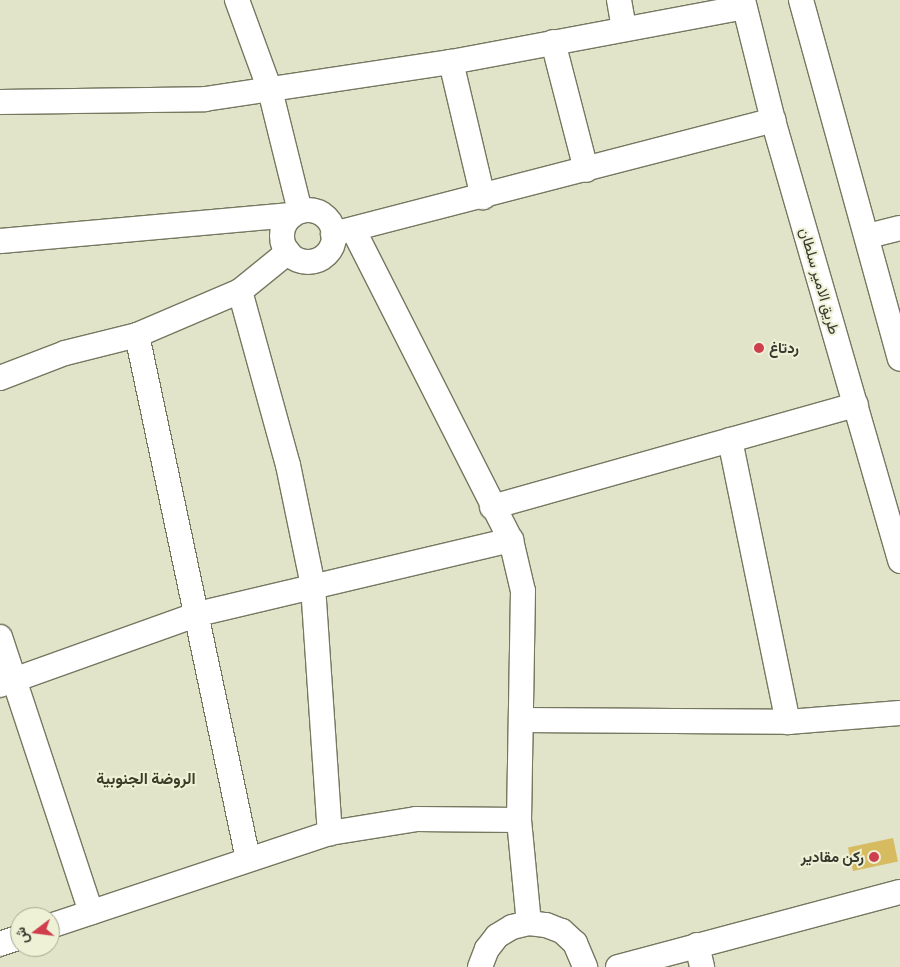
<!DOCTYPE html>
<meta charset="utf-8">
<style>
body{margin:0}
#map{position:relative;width:900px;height:967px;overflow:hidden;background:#e1e4c9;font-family:Manrope,Vazirmatn,sans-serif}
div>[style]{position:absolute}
.building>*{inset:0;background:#d6bb61;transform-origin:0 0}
.roads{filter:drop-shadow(1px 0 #757860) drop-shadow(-1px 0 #757860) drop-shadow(0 1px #757860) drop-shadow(0 -1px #757860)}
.minor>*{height:24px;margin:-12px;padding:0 12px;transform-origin:12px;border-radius:12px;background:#fff}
.minor>.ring{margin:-12px;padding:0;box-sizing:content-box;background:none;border:24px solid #fff;border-radius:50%}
.dots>*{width:14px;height:14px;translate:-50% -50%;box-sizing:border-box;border:2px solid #eef1d6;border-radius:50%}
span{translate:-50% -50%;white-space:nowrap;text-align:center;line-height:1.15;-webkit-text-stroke:4px #eef1d6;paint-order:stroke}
.street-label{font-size:15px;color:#37382e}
.poi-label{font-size:15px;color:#37382e;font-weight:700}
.left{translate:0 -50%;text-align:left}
.right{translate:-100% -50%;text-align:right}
.neighbourhood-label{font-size:16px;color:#3b3d27;font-weight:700}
.north{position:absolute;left:10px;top:907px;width:50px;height:50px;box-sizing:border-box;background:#eef1d6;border:1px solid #a5a793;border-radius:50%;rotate:255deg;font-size:14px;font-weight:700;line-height:20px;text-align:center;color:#37382e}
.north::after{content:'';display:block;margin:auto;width:18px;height:22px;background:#ce3e4d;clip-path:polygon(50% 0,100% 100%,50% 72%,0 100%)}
</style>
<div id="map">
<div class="building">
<div style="left:893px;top:838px;width:24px;height:46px;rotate:78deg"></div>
</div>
<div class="roads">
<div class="minor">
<div style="left:237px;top:0;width:96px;rotate:69.9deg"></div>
<div style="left:270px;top:90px;width:125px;rotate:76.1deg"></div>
<div style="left:619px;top:0;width:29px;rotate:80deg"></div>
<div style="left:743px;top:0;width:124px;rotate:76deg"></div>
<div style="left:773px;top:120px;width:459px;rotate:73.9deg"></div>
<div style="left:801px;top:0;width:372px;rotate:74.6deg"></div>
<div style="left:553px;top:42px;width:132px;rotate:75.5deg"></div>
<div style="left:451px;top:62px;width:139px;rotate:76.7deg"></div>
<div style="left:0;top:102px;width:205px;rotate:-0.8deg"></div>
<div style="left:205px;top:99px;width:249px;rotate:-8.6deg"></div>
<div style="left:451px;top:62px;width:298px;rotate:-10.6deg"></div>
<div class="ring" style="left:282px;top:210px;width:28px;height:28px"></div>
<div style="left:354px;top:231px;width:347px;rotate:63.1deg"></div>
<div style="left:511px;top:540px;width:52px;rotate:76.8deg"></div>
<div style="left:523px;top:591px;width:229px;rotate:91deg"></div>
<div style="left:519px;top:820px;width:103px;rotate:84.5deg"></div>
<div style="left:333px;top:234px;width:455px;rotate:-14.5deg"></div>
<div style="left:868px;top:236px;width:33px;rotate:-14deg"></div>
<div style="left:0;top:241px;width:294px;rotate:-5.1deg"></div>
<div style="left:240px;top:291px;width:180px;rotate:74.6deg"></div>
<div style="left:288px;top:465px;width:124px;rotate:78.3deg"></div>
<div style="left:313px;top:586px;width:248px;rotate:86.1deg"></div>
<div style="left:137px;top:335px;width:536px;rotate:78.04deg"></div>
<div style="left:0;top:378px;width:70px;rotate:-21deg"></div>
<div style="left:65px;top:353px;width:74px;rotate:-14deg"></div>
<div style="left:137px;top:335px;width:112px;rotate:-23.1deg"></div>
<div style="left:240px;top:291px;width:62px;rotate:-39.1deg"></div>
<div style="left:730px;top:440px;width:288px;rotate:78.4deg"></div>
<div style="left:492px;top:507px;width:378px;rotate:-15.7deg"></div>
<div style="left:0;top:637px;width:290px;rotate:71.7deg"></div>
<div style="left:0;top:685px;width:210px;rotate:-19.7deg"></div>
<div style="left:198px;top:614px;width:322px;rotate:-13.3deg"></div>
<div style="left:521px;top:720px;width:267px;rotate:0.4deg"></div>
<div style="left:788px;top:722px;width:112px;rotate:-4.6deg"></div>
<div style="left:50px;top:926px;width:295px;rotate:-18.4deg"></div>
<div style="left:330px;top:833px;width:87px;rotate:-9.2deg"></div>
<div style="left:416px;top:819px;width:103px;rotate:0.6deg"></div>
<div style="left:0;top:944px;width:21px;rotate:-19deg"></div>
<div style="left:697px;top:945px;width:23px;rotate:77deg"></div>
<div style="left:480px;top:967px;width:19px;rotate:-69deg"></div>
<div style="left:487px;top:949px;width:16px;rotate:-52deg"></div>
<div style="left:497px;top:936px;width:17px;rotate:-31deg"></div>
<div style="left:512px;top:927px;width:17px;rotate:-13deg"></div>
<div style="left:529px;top:923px;width:17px;rotate:7deg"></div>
<div style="left:546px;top:925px;width:17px;rotate:21deg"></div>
<div style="left:562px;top:931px;width:18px;rotate:43deg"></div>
<div style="left:575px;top:943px;width:26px;rotate:67deg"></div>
<div style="left:618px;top:967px;width:292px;rotate:-14.9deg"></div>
</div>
</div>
<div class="dots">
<div style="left:759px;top:348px;background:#ce3e4d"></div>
<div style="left:874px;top:857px;background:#ce3e4d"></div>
</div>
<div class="street-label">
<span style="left:820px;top:281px;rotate:74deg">طريق الامير سلطان</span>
</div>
<div class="poi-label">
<span class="left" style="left:769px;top:348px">ردتاغ</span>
<span class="right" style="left:864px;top:857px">ركن مقادير</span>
</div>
<div class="neighbourhood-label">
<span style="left:146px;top:778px">الروضة الجنوبية</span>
</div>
<div class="north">ش</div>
</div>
